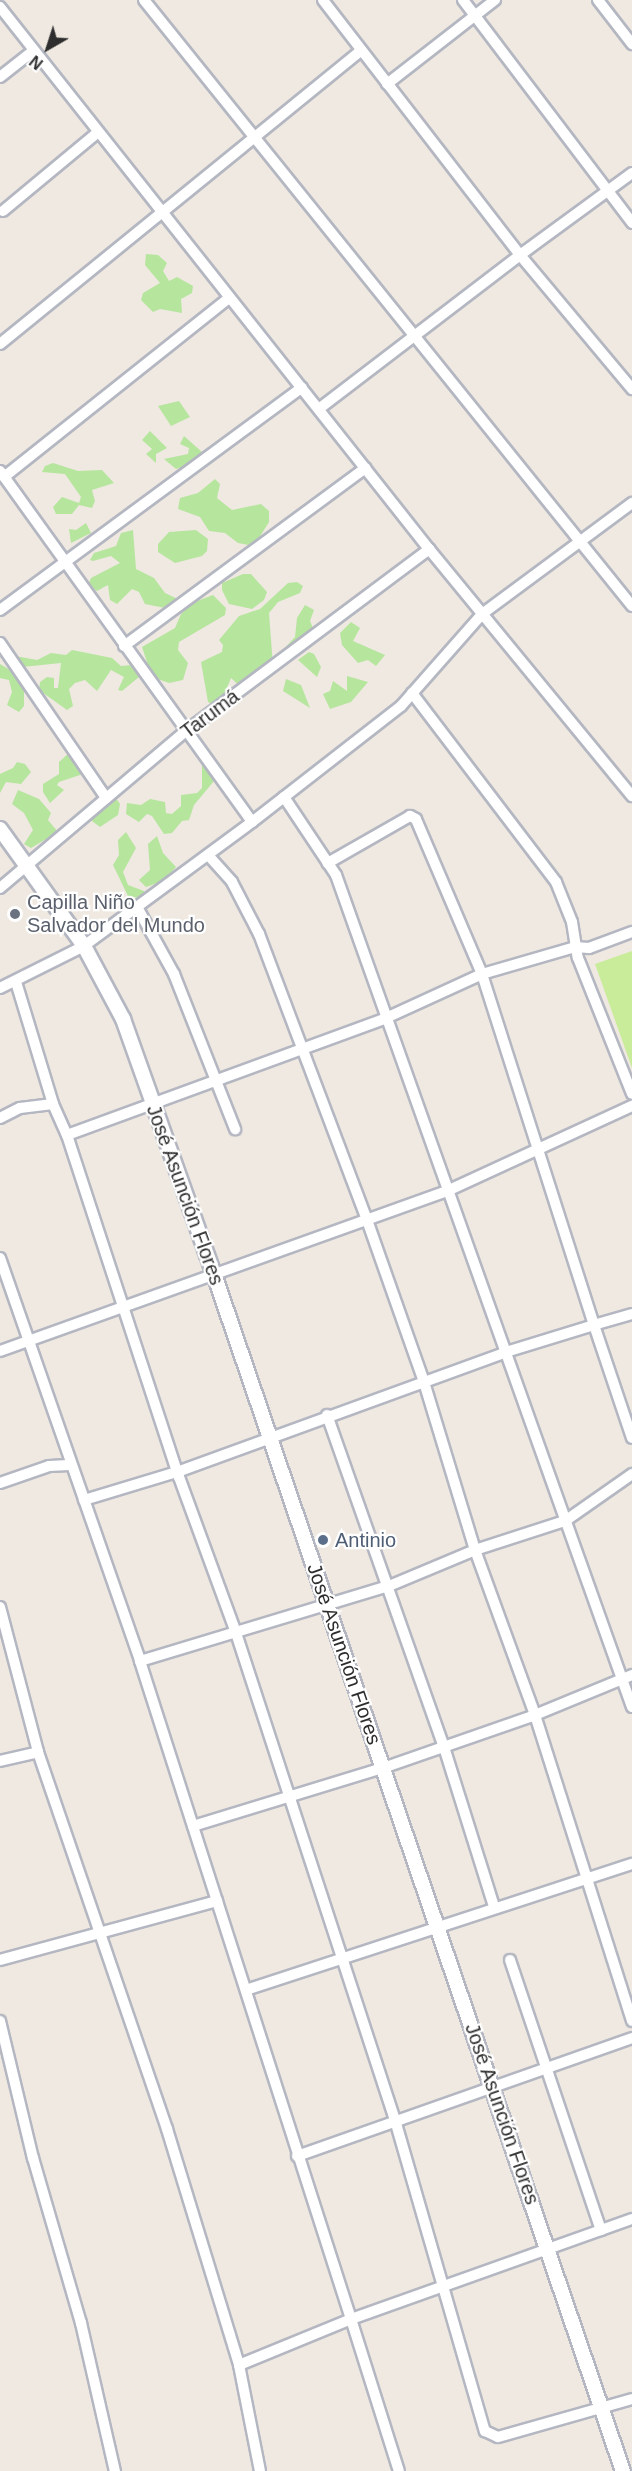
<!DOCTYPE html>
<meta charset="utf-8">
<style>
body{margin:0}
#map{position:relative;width:632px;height:2471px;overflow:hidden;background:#efe9e1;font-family:Helvetica,sans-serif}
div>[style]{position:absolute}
.green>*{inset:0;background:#b6e59e}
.pitch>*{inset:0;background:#c9ec9a}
.roads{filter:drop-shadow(2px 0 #b4b7c1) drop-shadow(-2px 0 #b4b7c1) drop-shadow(0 2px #b4b7c1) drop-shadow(0 -2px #b4b7c1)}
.street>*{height:10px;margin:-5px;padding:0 5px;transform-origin:5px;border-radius:5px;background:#fff}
.secondary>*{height:14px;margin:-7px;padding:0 7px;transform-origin:7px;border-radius:7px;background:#fff}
.dots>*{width:16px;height:16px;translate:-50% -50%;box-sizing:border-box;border:3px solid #fff;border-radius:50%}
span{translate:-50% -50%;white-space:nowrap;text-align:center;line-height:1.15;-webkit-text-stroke:4.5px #fff;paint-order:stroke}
.street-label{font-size:20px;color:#2e2e2e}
.worship-label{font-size:20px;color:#5b616d}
.left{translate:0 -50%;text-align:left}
.service-label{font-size:20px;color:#4e5e75}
.north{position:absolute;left:18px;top:18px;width:60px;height:60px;-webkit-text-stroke:4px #fff;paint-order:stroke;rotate:219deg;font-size:16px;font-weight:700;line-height:24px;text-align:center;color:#2e2e2e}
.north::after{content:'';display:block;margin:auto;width:21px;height:27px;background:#2e2e2e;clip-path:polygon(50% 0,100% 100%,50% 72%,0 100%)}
</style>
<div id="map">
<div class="green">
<div style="clip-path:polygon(146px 254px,158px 255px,167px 263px,163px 271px,169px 281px,177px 277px,193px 286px,192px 293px,181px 299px,182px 313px,160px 309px,153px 312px,141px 300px,143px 293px,160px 283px,145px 265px)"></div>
<div style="clip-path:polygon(179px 401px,190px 417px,171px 426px,158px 406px)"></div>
<div style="clip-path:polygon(150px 431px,167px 448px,156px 454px,156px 463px,146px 454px,152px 449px,142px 440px)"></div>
<div style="clip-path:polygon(184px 436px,202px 452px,187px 466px,176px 469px,164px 459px,188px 454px,189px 448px,180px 444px)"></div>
<div style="clip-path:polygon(53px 463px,78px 471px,102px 470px,114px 483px,92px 490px,95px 501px,92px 508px,79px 505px,72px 514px,56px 514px,53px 507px,62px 497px,79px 503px,81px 497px,65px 474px,42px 472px,45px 466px)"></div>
<div style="clip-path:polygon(215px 479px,220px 484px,217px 498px,232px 510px,261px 504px,269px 511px,269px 522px,254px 546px,238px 543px,225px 533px,209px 531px,200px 517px,178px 509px,180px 498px,198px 493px)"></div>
<div style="clip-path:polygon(86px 523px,91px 533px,71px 543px,69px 529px,76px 530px)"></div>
<div style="clip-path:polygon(133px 530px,136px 569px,154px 578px,165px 593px,182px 601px,175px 610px,145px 604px,139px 592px,132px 589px,117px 604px,110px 600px,108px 585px,97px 591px,88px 585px,91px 578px,120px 563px,111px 556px,93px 561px,90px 560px,94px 553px,116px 546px,121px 533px)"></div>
<div style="clip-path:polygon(196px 530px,208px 539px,207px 551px,202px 556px,175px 563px,158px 552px,158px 544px,169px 532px)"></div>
<div style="clip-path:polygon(243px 574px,251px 574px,267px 592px,264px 600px,252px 609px,229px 604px,222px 590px,222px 583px)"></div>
<div style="clip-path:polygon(297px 582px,303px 586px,300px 593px,278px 602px,269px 613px,273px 666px,242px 688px,231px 678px,222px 700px,215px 705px,208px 702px,201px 662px,222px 652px,223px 645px,219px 640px,239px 616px,260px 609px,288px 583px)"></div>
<div style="clip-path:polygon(213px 595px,226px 608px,225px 615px,179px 642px,178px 650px,188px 663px,183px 680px,169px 683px,152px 677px,142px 647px,175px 628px,181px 614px,192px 603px)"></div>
<div style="clip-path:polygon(305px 605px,314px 610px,310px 621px,313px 628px,309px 636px,324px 632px,324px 636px,286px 662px,279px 654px,295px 637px,297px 618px)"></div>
<div style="clip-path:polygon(351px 622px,360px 628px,353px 641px,385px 655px,376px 666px,368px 660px,358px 663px,342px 645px,340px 633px)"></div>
<div style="clip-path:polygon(72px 650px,112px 658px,121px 666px,132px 665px,139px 677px,122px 691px,118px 690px,124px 677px,111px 670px,97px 691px,85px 680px,75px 683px,69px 689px,73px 706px,67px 710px,39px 690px,40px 682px,47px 677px,54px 678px,54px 688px,58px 688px,61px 663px,22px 667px,15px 656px,37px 660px,51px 653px,66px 655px)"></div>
<div style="clip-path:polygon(309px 652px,314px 654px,321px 667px,317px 677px,298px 660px)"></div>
<div style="clip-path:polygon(0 664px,17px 674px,24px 687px,24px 706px,19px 712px,7px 705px,12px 692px,9px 680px,0 678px)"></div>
<div style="clip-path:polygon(347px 676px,368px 682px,351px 702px,330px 709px,323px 694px,330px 691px,333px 681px,347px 691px)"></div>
<div style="clip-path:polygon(286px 679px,301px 685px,310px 708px,283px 691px)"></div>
<div style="clip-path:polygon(69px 753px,86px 773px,59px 782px,57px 785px,64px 790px,50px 803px,43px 792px,43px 784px,59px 774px,59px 762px)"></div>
<div style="clip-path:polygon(17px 762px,25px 764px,31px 772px,21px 784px,6px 782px,0 793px,0 774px,13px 768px)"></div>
<div style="clip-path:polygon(202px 765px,206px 765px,214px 781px,194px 805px,189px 820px,182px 821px,172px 833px,164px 834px,152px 816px,147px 814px,139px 822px,126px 814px,127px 803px,141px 805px,150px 799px,165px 802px,166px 813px,172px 814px,181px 806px,181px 795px,197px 793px,202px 788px)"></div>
<div style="clip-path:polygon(18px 790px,39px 799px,51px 813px,48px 820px,58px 832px,31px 848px,24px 844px,33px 830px,24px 813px,12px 804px)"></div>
<div style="clip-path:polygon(116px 798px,120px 804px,118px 815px,100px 827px,92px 821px,92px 817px)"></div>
<div style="clip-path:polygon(126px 832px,136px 848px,123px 872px,128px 885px,144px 891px,145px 894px,139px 898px,128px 896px,113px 865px,119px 855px,118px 840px)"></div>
<div style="clip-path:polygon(157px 836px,163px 853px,176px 867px,163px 881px,146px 887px,139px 880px,150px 870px,148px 844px)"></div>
</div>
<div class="pitch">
<div style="clip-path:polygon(632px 951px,632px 1068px,595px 964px)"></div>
</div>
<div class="roads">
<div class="street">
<div style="left:144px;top:0;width:778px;rotate:51.16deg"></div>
<div style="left:463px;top:0;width:280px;rotate:52.8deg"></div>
<div style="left:598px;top:0;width:56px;rotate:52.3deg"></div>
<div style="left:0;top:7px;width:691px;rotate:51.64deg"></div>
<div style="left:429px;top:549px;width:320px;rotate:50.6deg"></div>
<div style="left:0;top:77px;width:42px;rotate:-38.2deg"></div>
<div style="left:387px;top:84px;width:137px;rotate:-37.9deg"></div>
<div style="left:632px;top:173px;width:139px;rotate:143.8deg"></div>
<div style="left:520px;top:255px;width:175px;rotate:50.1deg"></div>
<div style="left:3px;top:211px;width:122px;rotate:-39.7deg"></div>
<div style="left:0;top:344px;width:465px;rotate:-39.1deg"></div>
<div style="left:320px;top:408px;width:252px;rotate:-37.4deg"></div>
<div style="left:520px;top:255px;width:322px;rotate:-127.7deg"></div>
<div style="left:0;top:471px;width:432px;rotate:54.3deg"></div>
<div style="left:252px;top:822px;width:209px;rotate:143.6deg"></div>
<div style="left:84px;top:946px;width:94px;rotate:153.4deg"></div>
<div style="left:4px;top:477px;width:286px;rotate:-38.5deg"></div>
<div style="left:0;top:610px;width:375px;rotate:-36.4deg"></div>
<div style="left:0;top:643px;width:188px;rotate:55.6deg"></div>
<div style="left:124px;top:646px;width:300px;rotate:-36.4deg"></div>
<div style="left:412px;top:693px;width:238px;rotate:52.7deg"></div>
<div style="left:556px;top:882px;width:43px;rotate:68.2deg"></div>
<div style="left:572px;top:922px;width:36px;rotate:81deg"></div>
<div style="left:578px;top:958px;width:146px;rotate:68.3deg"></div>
<div style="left:284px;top:797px;width:94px;rotate:56.3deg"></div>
<div style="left:336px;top:875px;width:883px;rotate:70.42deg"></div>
<div style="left:252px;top:822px;width:189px;rotate:-37.9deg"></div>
<div style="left:401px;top:706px;width:123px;rotate:-48.6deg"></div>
<div style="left:482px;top:614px;width:187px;rotate:-36.5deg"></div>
<div style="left:208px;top:855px;width:36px;rotate:48deg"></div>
<div style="left:232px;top:882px;width:59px;rotate:62.6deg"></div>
<div style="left:259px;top:934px;width:306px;rotate:69.3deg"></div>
<div style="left:367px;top:1220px;width:172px;rotate:70.6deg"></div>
<div style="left:424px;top:1382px;width:176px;rotate:73.1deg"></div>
<div style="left:475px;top:1550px;width:176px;rotate:70deg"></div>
<div style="left:535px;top:1715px;width:321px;rotate:72.4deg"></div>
<div style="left:0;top:888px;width:243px;rotate:-40.2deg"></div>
<div style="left:186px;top:731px;width:304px;rotate:-36.8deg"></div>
<div style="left:137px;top:907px;width:77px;rotate:61.1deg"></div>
<div style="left:174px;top:974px;width:167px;rotate:68.5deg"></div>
<div style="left:16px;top:982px;width:127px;rotate:73.1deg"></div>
<div style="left:53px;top:1104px;width:34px;rotate:66deg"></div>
<div style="left:67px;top:1135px;width:360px;rotate:71.9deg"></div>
<div style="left:179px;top:1477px;width:166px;rotate:69.9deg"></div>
<div style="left:236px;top:1633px;width:512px;rotate:71.92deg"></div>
<div style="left:395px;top:2120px;width:324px;rotate:73.9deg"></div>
<div style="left:485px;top:2431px;width:14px;rotate:25deg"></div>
<div style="left:498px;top:2437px;width:139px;rotate:-15.8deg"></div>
<div style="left:0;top:1118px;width:22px;rotate:-27deg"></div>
<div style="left:20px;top:1108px;width:33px;rotate:-7deg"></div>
<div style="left:67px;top:1135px;width:340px;rotate:-20.1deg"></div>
<div style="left:386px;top:1018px;width:106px;rotate:-24.6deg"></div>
<div style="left:482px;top:974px;width:168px;rotate:-113.1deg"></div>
<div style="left:416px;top:819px;width:7px;rotate:-153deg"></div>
<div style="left:410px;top:816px;width:95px;rotate:150.2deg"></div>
<div style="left:0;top:1258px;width:427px;rotate:70.8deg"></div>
<div style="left:140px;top:1661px;width:691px;rotate:72.22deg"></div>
<div style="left:351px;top:2319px;width:298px;rotate:-19.6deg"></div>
<div style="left:632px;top:1314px;width:40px;rotate:164deg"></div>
<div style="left:594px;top:1325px;width:119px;rotate:71.4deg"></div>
<div style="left:0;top:1351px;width:475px;rotate:-19.7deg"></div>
<div style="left:447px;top:1191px;width:204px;rotate:-24.7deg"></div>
<div style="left:327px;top:1415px;width:352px;rotate:70.6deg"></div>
<div style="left:444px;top:1747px;width:168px;rotate:72.6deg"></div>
<div style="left:0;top:1483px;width:52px;rotate:-19.1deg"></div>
<div style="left:49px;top:1466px;width:20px;rotate:-3deg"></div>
<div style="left:84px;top:1500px;width:97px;rotate:-16.8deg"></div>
<div style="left:177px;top:1472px;width:350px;rotate:-20deg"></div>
<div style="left:506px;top:1352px;width:92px;rotate:-17.1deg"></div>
<div style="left:594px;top:1325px;width:368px;rotate:-107.7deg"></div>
<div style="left:482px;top:974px;width:97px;rotate:-16.2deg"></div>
<div style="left:575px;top:947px;width:14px;rotate:4deg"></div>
<div style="left:589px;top:948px;width:46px;rotate:-20.4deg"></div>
<div style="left:0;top:1607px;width:150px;rotate:75.3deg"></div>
<div style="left:38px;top:1752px;width:398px;rotate:71.1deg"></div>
<div style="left:167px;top:2129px;width:247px;rotate:73deg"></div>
<div style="left:239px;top:2365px;width:108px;rotate:78.8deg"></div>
<div style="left:140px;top:1661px;width:260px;rotate:-16.8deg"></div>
<div style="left:389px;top:1586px;width:93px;rotate:-22.7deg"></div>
<div style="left:475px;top:1550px;width:95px;rotate:-17.9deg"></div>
<div style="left:565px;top:1521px;width:82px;rotate:-35deg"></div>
<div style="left:0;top:1761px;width:39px;rotate:-13deg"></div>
<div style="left:193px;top:1826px;width:199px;rotate:-17deg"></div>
<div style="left:383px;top:1768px;width:161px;rotate:-19.2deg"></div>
<div style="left:535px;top:1715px;width:105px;rotate:-22.4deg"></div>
<div style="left:0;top:1960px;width:225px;rotate:-15.2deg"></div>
<div style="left:510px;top:1960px;width:285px;rotate:71.4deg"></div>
<div style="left:246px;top:1990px;width:406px;rotate:-18.1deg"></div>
<div style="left:0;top:2021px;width:141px;rotate:76.5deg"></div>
<div style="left:33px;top:2158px;width:172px;rotate:73.8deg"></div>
<div style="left:81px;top:2323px;width:152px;rotate:77.1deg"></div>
<div style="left:297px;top:2156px;width:355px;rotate:-19.4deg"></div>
<div style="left:239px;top:2365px;width:121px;rotate:-22.3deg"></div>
<div style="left:351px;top:2319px;width:159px;rotate:72.5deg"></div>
</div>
<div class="secondary">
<div style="left:0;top:829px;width:144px;rotate:54.3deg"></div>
<div style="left:84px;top:946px;width:83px;rotate:61.9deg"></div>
<div style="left:123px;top:1019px;width:271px;rotate:70.4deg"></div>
<div style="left:214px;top:1274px;width:1265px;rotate:71.14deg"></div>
</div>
</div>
<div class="dots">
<div style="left:15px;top:914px;background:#6b7280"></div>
<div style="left:323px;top:1540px;background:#5c6f8a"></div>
</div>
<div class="street-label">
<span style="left:210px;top:714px;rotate:-37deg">Tarumá</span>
<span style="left:185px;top:1195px;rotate:70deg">José Asunción Flores</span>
<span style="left:344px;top:1654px;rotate:71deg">José Asunción Flores</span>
<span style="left:502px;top:2114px;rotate:71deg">José Asunción Flores</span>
</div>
<div class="worship-label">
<span class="left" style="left:27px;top:914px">Capilla Niño<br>Salvador del Mundo</span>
</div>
<div class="service-label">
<span class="left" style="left:335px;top:1540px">Antinio</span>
</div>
<div class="north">N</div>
</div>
